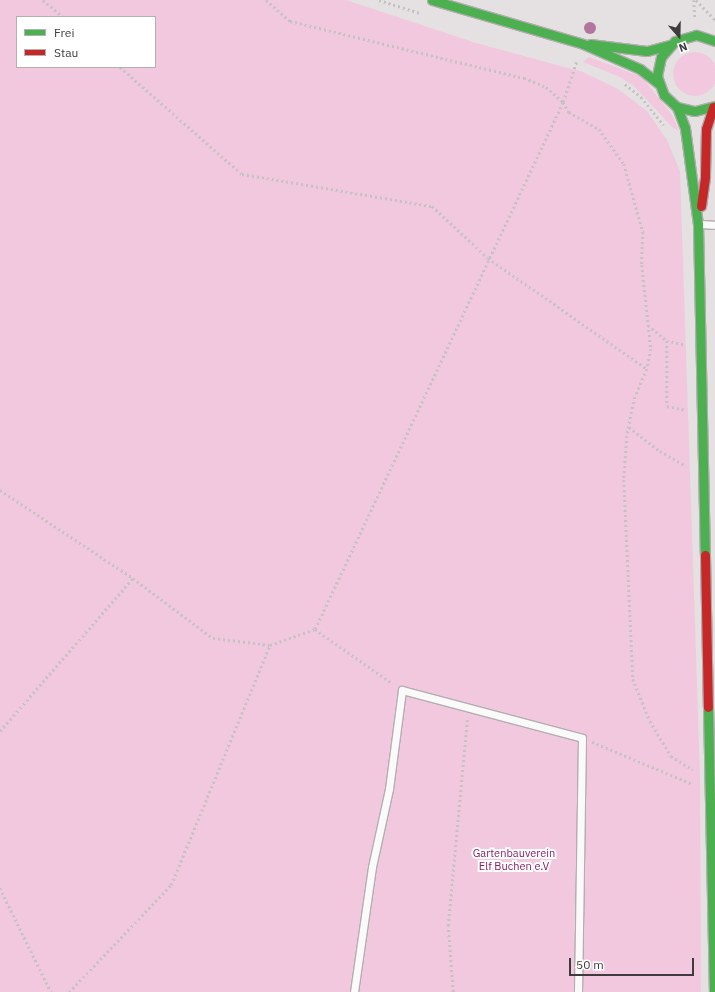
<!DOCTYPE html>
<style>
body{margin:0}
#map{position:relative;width:715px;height:992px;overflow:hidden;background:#e5e0e2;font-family:"IBM Plex Sans",sans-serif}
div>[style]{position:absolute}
.green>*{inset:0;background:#f2c8df}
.round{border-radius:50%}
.path>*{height:2.5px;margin-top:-1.25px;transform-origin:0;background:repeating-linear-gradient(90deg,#c4c2c3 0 2px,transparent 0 5px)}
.roads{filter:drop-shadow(1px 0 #b2aeb0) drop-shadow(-1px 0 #b2aeb0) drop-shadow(0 1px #b2aeb0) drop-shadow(0 -1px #b2aeb0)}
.lane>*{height:7px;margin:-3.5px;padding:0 3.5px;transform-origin:3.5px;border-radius:3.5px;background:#fbfafb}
.fast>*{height:9px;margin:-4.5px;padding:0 4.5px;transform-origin:4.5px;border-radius:4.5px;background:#4caf50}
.jam>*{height:9px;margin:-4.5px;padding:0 4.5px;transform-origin:4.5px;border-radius:4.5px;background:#c62828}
.trees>*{width:12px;height:12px;margin:-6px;border-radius:50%;background:#b2759d}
span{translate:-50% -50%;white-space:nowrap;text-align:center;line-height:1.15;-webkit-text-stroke:4px #fff;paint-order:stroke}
.park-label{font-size:11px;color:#881e64}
.legend{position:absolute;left:16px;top:16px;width:140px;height:52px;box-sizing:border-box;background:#fff;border:1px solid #b2b1b1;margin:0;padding:5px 7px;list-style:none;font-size:12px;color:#3e3b3c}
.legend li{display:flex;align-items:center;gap:8px;height:20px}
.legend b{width:20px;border:1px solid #b2b1b1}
.north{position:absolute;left:659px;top:16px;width:40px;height:40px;-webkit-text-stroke:3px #fff;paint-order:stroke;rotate:160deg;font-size:11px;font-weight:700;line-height:16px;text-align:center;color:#3e3b3c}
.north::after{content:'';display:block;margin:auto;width:14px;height:18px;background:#3e3b3c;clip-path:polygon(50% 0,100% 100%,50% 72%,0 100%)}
.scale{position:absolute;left:569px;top:958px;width:125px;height:18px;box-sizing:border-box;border:2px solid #3e3b3c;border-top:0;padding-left:5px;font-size:12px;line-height:14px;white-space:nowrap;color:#3e3b3c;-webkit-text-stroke:3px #fff;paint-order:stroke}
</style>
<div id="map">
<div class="green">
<div style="clip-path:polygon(evenodd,0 0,346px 0,476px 43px,583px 72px,618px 89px,647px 111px,667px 140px,680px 171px,700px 776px,701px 992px,0 992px,0 0,17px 17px,155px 17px,155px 67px,17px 67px,17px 17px)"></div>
<div class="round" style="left:673px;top:52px;width:44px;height:44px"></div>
<div style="clip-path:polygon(589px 57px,642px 77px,672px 115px,679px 131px,673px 128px,634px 86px,620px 77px,583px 62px)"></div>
</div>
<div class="path">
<div style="left:43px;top:0;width:26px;rotate:40deg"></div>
<div style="left:266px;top:0;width:32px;rotate:41deg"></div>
<div style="left:290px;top:21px;width:241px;rotate:13.7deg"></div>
<div style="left:524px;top:78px;width:24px;rotate:22deg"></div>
<div style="left:546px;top:87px;width:23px;rotate:41deg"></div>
<div style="left:563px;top:102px;width:12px;rotate:59deg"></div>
<div style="left:569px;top:112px;width:34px;rotate:30deg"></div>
<div style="left:599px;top:129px;width:43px;rotate:54.5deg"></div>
<div style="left:624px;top:164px;width:71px;rotate:74.4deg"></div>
<div style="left:643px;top:232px;width:33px;rotate:92deg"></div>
<div style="left:642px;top:265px;width:84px;rotate:83.9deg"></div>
<div style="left:651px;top:349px;width:20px;rotate:101deg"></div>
<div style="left:647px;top:369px;width:30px;rotate:113deg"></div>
<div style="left:635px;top:397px;width:40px;rotate:102deg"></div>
<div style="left:627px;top:436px;width:44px;rotate:93.9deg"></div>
<div style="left:624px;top:480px;width:199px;rotate:87.4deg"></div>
<div style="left:633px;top:679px;width:45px;rotate:68deg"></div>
<div style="left:650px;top:721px;width:41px;rotate:59deg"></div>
<div style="left:671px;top:756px;width:26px;rotate:32deg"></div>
<div style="left:379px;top:0;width:43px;rotate:17.6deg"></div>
<div style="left:694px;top:0;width:17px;rotate:87deg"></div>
<div style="left:696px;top:0;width:28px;rotate:46deg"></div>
<div style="left:120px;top:67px;width:162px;rotate:41.3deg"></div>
<div style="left:242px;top:174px;width:193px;rotate:9.6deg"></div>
<div style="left:432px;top:206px;width:76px;rotate:42.9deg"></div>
<div style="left:488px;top:258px;width:194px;rotate:34.9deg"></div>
<div style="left:625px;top:84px;width:21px;rotate:39deg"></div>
<div style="left:641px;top:97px;width:36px;rotate:51deg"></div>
<div style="left:648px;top:325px;width:25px;rotate:40deg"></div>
<div style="left:683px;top:345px;width:16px;rotate:-166deg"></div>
<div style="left:667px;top:341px;width:65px;rotate:90deg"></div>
<div style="left:667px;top:406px;width:19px;rotate:12deg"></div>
<div style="left:629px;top:427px;width:39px;rotate:38deg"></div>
<div style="left:660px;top:451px;width:30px;rotate:30deg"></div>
<div style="left:0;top:490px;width:159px;rotate:33.5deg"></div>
<div style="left:133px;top:578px;width:100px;rotate:36.9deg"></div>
<div style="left:213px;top:638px;width:57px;rotate:7deg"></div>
<div style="left:270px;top:645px;width:48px;rotate:-19.6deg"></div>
<div style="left:315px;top:629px;width:582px;rotate:-64.8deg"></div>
<div style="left:563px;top:102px;width:44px;rotate:-71.6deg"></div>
<div style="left:315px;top:629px;width:95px;rotate:35.2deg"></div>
<div style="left:0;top:731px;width:203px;rotate:-49deg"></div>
<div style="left:592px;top:742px;width:109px;rotate:22.6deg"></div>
<div style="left:0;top:888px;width:116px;rotate:63.9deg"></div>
<div style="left:69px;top:992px;width:148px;rotate:-46.4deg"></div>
<div style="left:171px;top:885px;width:260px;rotate:-67.6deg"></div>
<div style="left:453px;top:992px;width:66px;rotate:-94.3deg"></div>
<div style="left:448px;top:926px;width:207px;rotate:-84.7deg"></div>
</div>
<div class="roads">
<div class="lane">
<div style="left:698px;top:224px;width:17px;rotate:3deg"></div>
<div style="left:354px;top:992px;width:126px;rotate:-81.8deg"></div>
<div style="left:372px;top:867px;width:80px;rotate:-77.7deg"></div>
<div style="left:389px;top:789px;width:100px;rotate:-82.5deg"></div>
<div style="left:402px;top:690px;width:186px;rotate:14.9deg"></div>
<div style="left:582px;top:738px;width:254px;rotate:90.9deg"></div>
</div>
<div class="fast">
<div style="left:432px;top:0;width:157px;rotate:16.2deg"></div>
<div style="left:583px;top:44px;width:62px;rotate:23.7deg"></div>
<div style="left:640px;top:69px;width:23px;rotate:38deg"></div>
<div style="left:715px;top:41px;width:20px;rotate:-162deg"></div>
<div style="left:696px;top:35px;width:22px;rotate:164deg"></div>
<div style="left:675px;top:41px;width:21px;rotate:131deg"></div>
<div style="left:661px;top:57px;width:19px;rotate:102deg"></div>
<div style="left:657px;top:76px;width:20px;rotate:70deg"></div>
<div style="left:664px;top:95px;width:18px;rotate:43deg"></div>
<div style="left:677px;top:107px;width:18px;rotate:13deg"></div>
<div style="left:695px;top:111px;width:21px;rotate:-14deg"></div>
<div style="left:590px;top:44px;width:57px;rotate:7deg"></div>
<div style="left:647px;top:51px;width:23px;rotate:-15deg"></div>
<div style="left:677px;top:107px;width:22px;rotate:69deg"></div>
<div style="left:685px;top:128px;width:97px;rotate:82.3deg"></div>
<div style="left:698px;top:224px;width:331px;rotate:88.8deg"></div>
<div style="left:708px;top:707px;width:285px;rotate:88.8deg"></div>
</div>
<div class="jam">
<div style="left:701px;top:206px;width:30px;rotate:-82deg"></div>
<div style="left:705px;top:176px;width:47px;rotate:-88.8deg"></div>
<div style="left:706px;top:129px;width:23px;rotate:-72deg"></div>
<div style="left:705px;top:555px;width:152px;rotate:88.9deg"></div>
</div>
</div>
<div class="trees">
<div style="left:590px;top:28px"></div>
</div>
<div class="park-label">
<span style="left:514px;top:860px">Gartenbauverein<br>Elf Buchen e.V</span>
</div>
<ul class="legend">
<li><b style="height:5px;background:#4caf50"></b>Frei</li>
<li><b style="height:5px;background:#c62828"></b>Stau</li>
</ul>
<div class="north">N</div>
<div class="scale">50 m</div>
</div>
